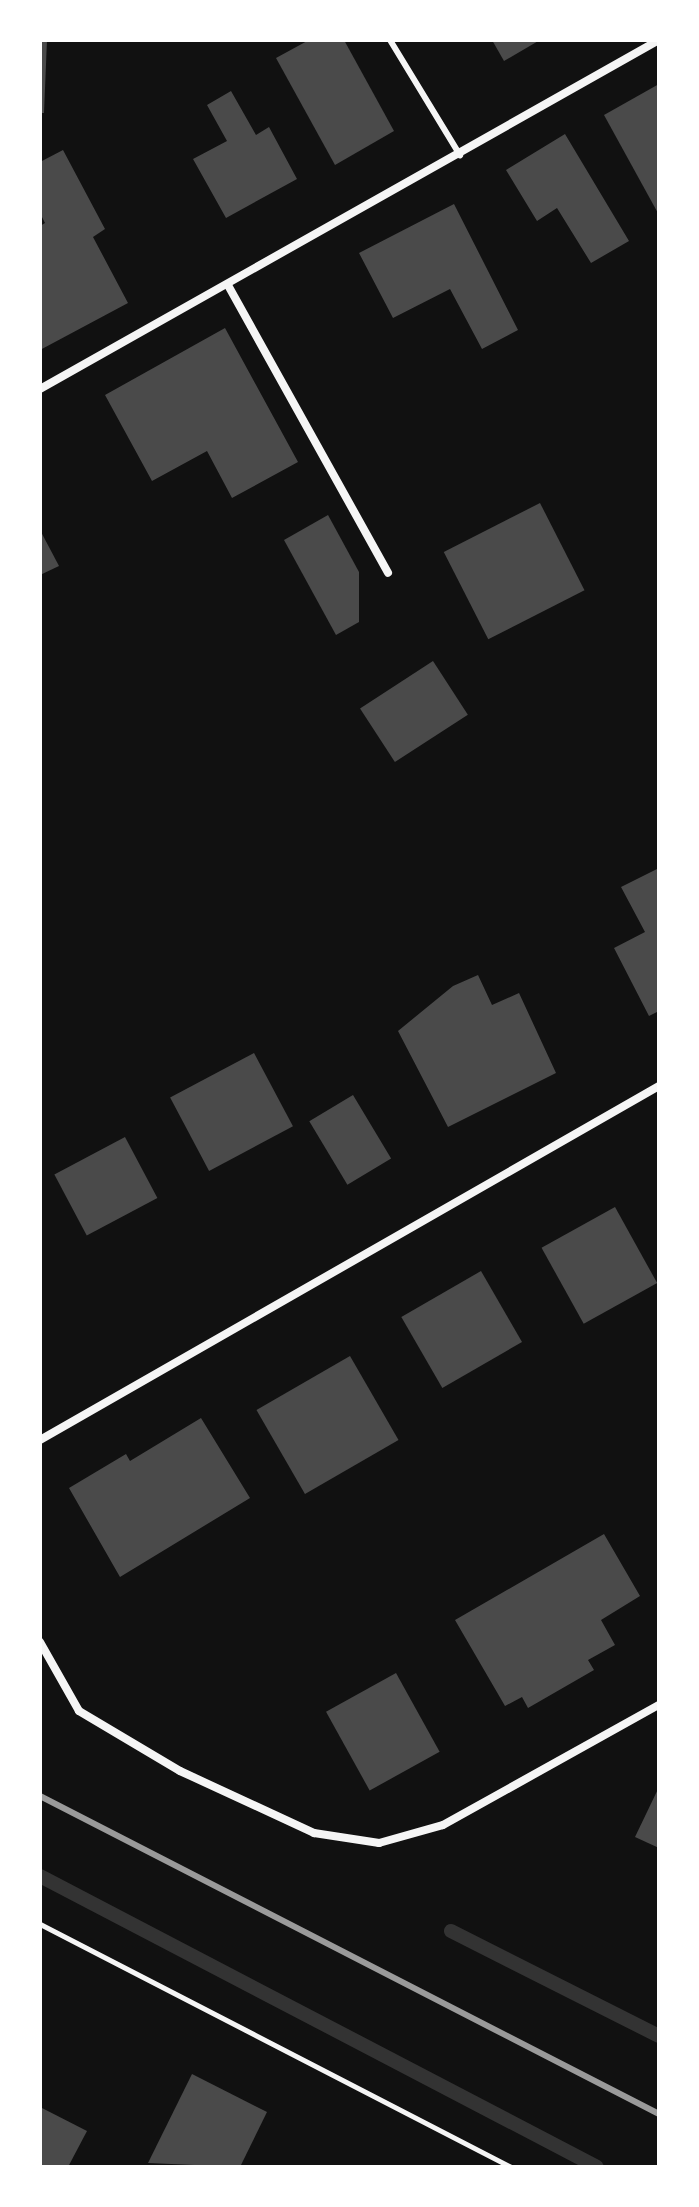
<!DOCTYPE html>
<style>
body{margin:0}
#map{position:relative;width:699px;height:2207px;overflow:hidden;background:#111;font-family:Inter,sans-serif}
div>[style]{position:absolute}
.stream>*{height:14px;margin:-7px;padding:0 7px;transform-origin:7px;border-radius:7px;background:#333}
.building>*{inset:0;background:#4a4a4a;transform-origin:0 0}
.path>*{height:5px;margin:-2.5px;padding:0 2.5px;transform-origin:2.5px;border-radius:2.5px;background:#f5f5f5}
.service>*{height:6px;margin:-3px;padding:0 3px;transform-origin:3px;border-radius:3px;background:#f5f5f5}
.minor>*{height:8px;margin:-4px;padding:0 4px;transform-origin:4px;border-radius:4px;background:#f5f5f5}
.rail>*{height:6px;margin:-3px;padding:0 3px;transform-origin:3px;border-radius:3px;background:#9a9a9a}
span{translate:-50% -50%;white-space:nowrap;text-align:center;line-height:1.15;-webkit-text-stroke:8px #fff;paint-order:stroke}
.frame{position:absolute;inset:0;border:42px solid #fff;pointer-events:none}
</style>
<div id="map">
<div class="stream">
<div style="left:40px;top:1876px;width:628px;rotate:27.58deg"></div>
<div style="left:451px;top:1931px;width:233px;rotate:26.8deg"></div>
</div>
<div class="building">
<div style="clip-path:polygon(40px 40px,47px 40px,44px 113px,40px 113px)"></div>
<div style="clip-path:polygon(309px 40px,344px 40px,394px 131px,335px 165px,276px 58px)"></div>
<div style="clip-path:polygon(492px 40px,540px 40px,504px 61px)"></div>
<div style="clip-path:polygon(659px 84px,659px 215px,604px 115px)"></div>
<div style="clip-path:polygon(231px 91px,256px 135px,269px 127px,297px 179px,226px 218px,193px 159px,227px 141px,207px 105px)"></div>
<div style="clip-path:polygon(565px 134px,629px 241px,591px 263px,557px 208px,537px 221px,506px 170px)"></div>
<div style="clip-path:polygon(63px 150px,105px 229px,93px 237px,128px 303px,40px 350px,40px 226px,45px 223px,40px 213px,40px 162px)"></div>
<div style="clip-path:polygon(454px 204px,518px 330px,482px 349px,450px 289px,393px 318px,359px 253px)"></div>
<div style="clip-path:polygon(225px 328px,298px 462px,232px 498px,207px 451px,152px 481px,105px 395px)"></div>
<div style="left:540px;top:503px;width:98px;height:108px;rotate:63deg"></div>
<div style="clip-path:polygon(328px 515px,359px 572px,359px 622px,336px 635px,284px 540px)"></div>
<div style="clip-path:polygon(40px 530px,59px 566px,40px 575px)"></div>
<div style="left:433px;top:661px;width:64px;height:87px;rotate:57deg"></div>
<div style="clip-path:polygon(659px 868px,659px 1011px,649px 1016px,614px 948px,645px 932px,621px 887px)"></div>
<div style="clip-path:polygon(478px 975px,492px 1005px,519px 993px,556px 1073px,448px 1127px,398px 1031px,453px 986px)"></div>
<div style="left:254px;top:1053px;width:83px;height:95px;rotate:62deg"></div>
<div style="left:353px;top:1095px;width:74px;height:51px;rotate:59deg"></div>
<div style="left:125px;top:1137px;width:69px;height:80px;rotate:62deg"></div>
<div style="left:615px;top:1207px;width:87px;height:84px;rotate:61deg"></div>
<div style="left:481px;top:1271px;width:82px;height:92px;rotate:60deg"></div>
<div style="left:350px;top:1356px;width:97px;height:108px;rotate:60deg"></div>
<div style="clip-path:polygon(201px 1418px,250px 1498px,120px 1577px,69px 1488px,126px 1454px,130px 1461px)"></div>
<div style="clip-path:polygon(604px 1534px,640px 1596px,601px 1620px,615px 1645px,588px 1660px,594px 1670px,528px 1708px,522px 1697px,505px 1706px,455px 1620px)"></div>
<div style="left:396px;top:1673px;width:90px;height:80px;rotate:61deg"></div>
<div style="clip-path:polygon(659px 1787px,659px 1848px,635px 1837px)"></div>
<div style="clip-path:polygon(192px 2074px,267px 2112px,240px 2167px,148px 2163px)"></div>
<div style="clip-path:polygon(40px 2107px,87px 2131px,68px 2167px,40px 2167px)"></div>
</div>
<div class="path">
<div style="left:40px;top:1924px;width:530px;rotate:27.29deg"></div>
</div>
<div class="service">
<div style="left:390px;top:40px;width:135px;rotate:58.7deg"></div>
</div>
<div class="minor">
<div style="left:229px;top:287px;width:327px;rotate:60.9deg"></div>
<div style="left:40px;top:389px;width:711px;rotate:-29.41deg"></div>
<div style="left:40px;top:1440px;width:713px;rotate:-29.76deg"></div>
<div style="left:40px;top:1642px;width:79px;rotate:60.5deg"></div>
<div style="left:79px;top:1711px;width:117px;rotate:30.7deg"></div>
<div style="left:180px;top:1771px;width:148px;rotate:24.8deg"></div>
<div style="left:314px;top:1833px;width:66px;rotate:8.7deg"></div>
<div style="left:379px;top:1843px;width:66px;rotate:-15.7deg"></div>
<div style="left:443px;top:1825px;width:247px;rotate:-29.1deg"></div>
</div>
<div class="rail">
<div style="left:40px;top:1796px;width:696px;rotate:27.19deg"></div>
</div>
<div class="frame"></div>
</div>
